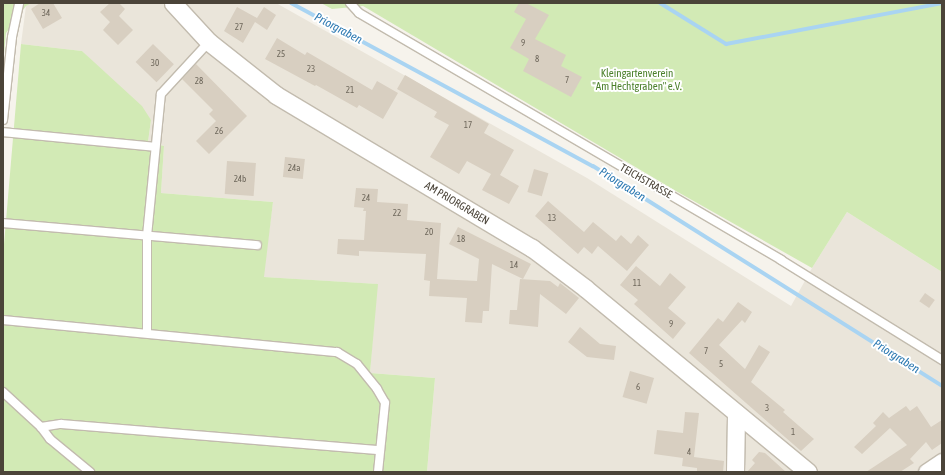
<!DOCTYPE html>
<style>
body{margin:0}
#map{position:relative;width:945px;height:475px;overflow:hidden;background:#f6f3ec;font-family:"Asap Condensed",sans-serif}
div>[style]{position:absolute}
.residential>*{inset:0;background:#eae5da}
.green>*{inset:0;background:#d2eab5}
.stream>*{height:4px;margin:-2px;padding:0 2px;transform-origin:2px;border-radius:2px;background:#a9d4f2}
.building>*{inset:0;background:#d8cfc1;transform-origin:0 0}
.roads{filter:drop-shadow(1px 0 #c2bbae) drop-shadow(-1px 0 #c2bbae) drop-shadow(0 1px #c2bbae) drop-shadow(0 -1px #c2bbae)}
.service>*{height:8px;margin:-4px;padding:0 4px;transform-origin:4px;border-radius:4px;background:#fff}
.minor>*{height:17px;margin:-8.5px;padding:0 8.5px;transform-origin:8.5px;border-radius:8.5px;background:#fff}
span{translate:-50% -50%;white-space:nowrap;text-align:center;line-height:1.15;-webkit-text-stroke:4px #fff;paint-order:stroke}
.number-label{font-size:9px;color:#6e675b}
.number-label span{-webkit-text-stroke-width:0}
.park-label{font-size:11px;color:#4a7f2a}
.street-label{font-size:11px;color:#4b4439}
.water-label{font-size:12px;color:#2e7ab2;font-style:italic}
.frame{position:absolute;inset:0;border:4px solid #4b4439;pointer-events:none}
</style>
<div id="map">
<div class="residential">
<div style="clip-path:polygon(32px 3px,276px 3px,587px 178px,791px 306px,812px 268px,847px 212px,942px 272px,942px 472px,427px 472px,435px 378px,370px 373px,377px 284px,263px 277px,273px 202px,161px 193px,164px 146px,148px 142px,151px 120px,82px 51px,21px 44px,26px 6px)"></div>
</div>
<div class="green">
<div style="clip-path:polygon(3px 3px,32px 3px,26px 6px,6px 33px,3px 63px)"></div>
<div style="clip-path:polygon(321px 3px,942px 3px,942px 272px,847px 212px,812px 268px,676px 191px,363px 6px,332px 9px)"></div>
<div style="clip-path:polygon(21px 44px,82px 51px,142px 106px,151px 120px,148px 142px,164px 146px,161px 193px,273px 202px,264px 277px,378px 284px,370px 373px,435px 378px,427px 472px,3px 472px,3px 256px)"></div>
</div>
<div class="stream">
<div style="left:291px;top:3px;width:343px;rotate:28.4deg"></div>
<div style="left:593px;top:166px;width:413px;rotate:32.2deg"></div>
<div style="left:660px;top:3px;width:78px;rotate:31.8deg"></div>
<div style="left:726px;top:44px;width:220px;rotate:-10.7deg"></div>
</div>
<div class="building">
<div style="clip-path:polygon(40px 3px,53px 3px,62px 18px,43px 29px,31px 9px)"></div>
<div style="clip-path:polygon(110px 3px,119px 3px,125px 9px,119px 16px,133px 30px,118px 45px,103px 30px,110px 22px,100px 12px)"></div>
<div style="clip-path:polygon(519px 3px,526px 3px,549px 15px,535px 39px,566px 55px,561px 66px,582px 77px,571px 97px,523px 71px,529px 59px,510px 48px,526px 19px,514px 12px)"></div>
<div style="clip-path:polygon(237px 7px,257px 18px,264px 7px,276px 15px,267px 30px,255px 22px,243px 43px,224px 31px)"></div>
<div style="clip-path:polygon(277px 38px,305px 55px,307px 52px,372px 90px,377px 81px,398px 93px,383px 119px,359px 105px,357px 108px,316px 85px,315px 86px,265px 59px)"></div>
<div style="left:153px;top:44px;width:29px;height:25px;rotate:44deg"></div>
<div style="clip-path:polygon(196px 64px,247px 116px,209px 154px,196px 141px,216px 121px,209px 114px,213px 110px,182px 79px)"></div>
<div style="clip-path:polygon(405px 75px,489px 124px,484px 133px,514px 150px,500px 175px,519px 186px,509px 204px,482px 190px,491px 174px,467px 161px,459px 174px,430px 157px,449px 125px,434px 117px,437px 112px,397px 89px)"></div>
<div style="left:285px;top:157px;width:20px;height:20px;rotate:6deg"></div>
<div style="left:227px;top:161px;width:29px;height:33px;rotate:4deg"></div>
<div style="left:534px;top:169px;width:15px;height:24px;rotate:16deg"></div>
<div style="clip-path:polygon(356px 188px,378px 189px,377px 202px,408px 204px,407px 220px,441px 223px,437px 279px,477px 281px,479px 259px,449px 244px,458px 227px,531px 264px,523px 279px,492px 264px,489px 311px,483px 311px,482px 323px,465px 322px,467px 298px,429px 296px,430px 281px,424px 280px,426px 254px,359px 251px,359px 256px,337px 254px,338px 239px,364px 240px,366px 211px,363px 211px,364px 208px,354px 207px)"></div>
<div style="clip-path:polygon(548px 201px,584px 232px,593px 222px,616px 241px,621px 235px,631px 244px,638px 235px,649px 245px,627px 271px,598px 246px,592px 254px,584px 247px,578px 254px,535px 216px)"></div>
<div style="clip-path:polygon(636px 266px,660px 286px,670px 273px,686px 287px,668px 308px,686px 323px,673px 339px,634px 304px,638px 300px,620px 285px)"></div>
<div style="clip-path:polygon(520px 279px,550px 281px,558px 287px,560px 283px,579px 298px,566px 314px,540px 294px,538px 327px,509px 324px,510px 310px,517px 310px)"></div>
<div style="left:925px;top:293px;width:12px;height:10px;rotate:35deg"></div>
<div style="clip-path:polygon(738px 302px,752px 312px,745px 323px,742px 320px,719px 345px,745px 369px,759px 345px,770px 352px,751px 382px,785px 410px,783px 412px,814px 439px,801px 451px,689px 353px,718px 318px,723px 322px)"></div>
<div style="clip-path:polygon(580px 327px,600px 344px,616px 346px,614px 360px,587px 357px,568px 342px)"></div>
<div style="left:630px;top:371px;width:25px;height:27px;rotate:16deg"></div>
<div style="clip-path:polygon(906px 406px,910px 411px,917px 406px,931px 427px,942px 420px,942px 443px,932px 450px,926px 442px,910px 459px,914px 463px,900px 472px,866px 472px,907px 445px,890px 428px,862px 454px,854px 447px,876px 426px,873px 423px,883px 412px,889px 418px)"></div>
<div style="clip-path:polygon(685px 412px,699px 413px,694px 457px,724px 461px,723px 472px,697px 472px,697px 468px,682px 466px,683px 458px,654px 454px,657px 430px,683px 433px)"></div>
<div style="clip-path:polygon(759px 452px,765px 453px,786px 472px,747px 472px,755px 463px,752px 460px)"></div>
</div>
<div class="roads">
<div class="service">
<div style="left:350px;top:3px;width:13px;rotate:48deg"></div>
<div style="left:359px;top:13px;width:489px;rotate:30.3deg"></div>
<div style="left:781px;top:260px;width:190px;rotate:31.8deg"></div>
<div style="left:3px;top:120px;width:83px;rotate:-83.8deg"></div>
<div style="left:12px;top:37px;width:35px;rotate:-78deg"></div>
<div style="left:3px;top:132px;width:153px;rotate:5.6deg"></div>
<div style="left:3px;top:223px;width:255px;rotate:5deg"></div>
<div style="left:3px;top:320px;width:336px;rotate:5.5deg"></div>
<div style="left:337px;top:352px;width:23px;rotate:31deg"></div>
<div style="left:357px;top:364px;width:32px;rotate:51deg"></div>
<div style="left:377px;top:389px;width:16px;rotate:60deg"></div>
<div style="left:385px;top:403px;width:69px;rotate:95.8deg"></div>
<div style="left:147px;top:333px;width:97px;rotate:-90deg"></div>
<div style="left:147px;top:236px;width:143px;rotate:-84.4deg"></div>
<div style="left:161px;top:94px;width:71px;rotate:-47.3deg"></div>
<div style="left:3px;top:392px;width:52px;rotate:42.6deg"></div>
<div style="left:41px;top:427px;width:15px;rotate:53deg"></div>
<div style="left:50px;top:439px;width:52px;rotate:39.5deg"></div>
<div style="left:41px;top:427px;width:20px;rotate:-9deg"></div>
<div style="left:61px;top:424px;width:320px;rotate:4.7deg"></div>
</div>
<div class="minor">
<div style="left:173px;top:3px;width:53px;rotate:47.3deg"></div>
<div style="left:209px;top:42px;width:85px;rotate:38.3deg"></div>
<div style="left:276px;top:95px;width:298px;rotate:30.9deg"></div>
<div style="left:532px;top:248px;width:66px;rotate:37deg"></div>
<div style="left:585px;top:288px;width:289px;rotate:39.5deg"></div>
<div style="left:735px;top:472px;width:59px;rotate:-89deg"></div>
<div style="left:927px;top:472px;width:18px;rotate:-34deg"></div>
</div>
</div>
<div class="number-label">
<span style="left:46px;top:13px">34</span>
<span style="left:239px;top:27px">27</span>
<span style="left:523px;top:43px">9</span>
<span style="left:281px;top:54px">25</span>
<span style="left:537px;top:59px">8</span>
<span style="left:155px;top:63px">30</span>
<span style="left:311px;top:69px">23</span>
<span style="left:567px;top:80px">7</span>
<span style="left:199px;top:81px">28</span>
<span style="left:350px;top:90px">21</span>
<span style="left:468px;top:125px">17</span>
<span style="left:219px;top:131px">26</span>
<span style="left:294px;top:168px">24a</span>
<span style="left:240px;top:179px">24b</span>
<span style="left:366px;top:198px">24</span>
<span style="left:397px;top:213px">22</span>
<span style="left:552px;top:218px">13</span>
<span style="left:429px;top:232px">20</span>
<span style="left:461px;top:239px">18</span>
<span style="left:514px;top:265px">14</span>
<span style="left:637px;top:283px">11</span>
<span style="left:671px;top:324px">9</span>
<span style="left:706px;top:351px">7</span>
<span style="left:721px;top:364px">5</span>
<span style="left:638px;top:387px">6</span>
<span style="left:767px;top:408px">3</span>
<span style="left:793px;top:432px">1</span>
<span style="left:689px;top:452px">4</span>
</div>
<div class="park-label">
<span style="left:637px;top:80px">Kleingartenverein<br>"Am Hechtgraben" e.V.</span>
</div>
<div class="street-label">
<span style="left:646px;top:181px;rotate:30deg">TEICHSTRASSE</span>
<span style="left:457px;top:203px;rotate:31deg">AM PRIORGRABEN</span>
</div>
<div class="water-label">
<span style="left:338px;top:29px;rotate:28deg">Priorgraben</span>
<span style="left:622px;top:185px;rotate:32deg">Priorgraben</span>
<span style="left:896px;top:357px;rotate:32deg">Priorgraben</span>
</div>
<div class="frame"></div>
</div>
